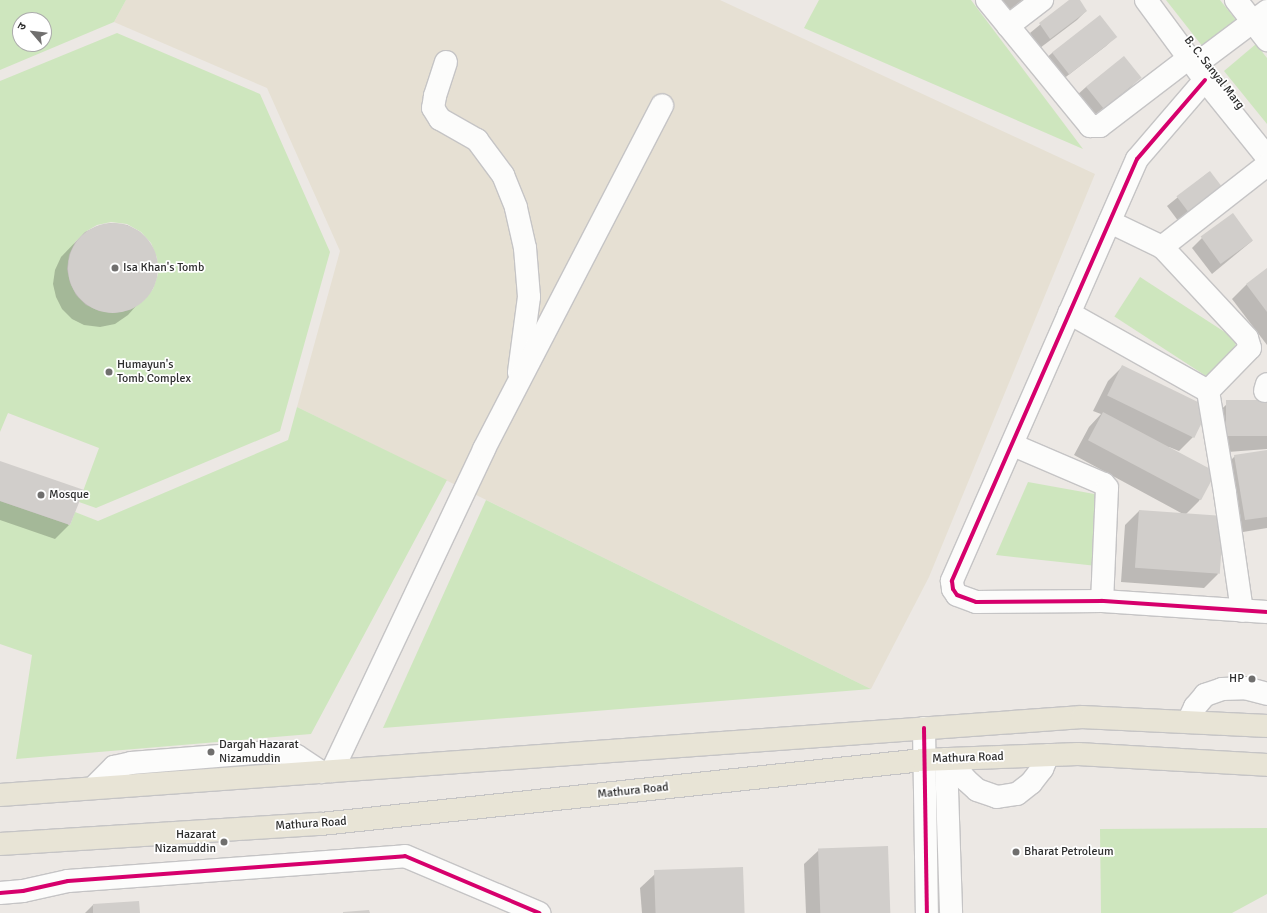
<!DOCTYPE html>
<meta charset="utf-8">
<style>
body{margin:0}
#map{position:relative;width:1267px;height:913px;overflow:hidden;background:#ece8e4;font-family:Signika,"Noto Sans Devanagari",sans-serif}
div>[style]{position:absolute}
.education>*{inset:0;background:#e6e0d3}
.green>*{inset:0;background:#cee6be;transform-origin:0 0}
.shadow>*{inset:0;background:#0003}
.building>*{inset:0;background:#d1cecb;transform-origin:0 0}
.round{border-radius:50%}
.roads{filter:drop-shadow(1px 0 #c5c4c5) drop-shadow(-1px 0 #c5c4c5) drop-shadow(0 1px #c5c4c5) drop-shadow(0 -1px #c5c4c5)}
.minor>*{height:22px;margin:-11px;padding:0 11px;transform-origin:11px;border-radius:11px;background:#fcfcfb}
.major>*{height:22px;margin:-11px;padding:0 11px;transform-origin:11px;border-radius:11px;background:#e8e4d6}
.cycleway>*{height:4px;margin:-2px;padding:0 2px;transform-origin:2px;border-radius:2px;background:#d6006c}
.dots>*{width:11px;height:11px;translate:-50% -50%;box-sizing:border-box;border:2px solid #fff;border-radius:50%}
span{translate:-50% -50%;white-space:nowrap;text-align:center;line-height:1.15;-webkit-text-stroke:3.5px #fff;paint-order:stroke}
.street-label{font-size:12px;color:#2e2e2e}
.poi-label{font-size:12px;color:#2e2e2e}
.left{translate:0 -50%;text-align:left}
.right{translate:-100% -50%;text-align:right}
.north{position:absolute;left:12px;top:12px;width:40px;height:40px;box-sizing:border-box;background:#fff;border:1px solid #ababab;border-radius:50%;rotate:298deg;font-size:11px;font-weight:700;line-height:16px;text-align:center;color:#2e2e2e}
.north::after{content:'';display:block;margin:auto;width:14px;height:18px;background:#706f6e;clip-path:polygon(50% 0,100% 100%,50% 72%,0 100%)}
</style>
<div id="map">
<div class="education">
<div style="clip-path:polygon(126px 0,720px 0,1095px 174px,929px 577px,871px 689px,297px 407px,340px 251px,267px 88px,114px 22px)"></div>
</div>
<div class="green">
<div style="clip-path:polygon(evenodd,0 0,126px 0,114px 22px,0 70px,0 0,20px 20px,44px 20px,44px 44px,20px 44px,20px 20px)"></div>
<div style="clip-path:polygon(819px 0,971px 0,1083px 149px,804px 28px)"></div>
<div style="clip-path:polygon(1166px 0,1220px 0,1236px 20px,1203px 47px)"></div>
<div style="clip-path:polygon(evenodd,117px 33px,260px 94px,330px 252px,280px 431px,96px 508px,79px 502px,99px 448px,8px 413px,0 432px,0 81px,117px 33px,111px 222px,127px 224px,141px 232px,151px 243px,157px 258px,158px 274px,153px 289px,143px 301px,130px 310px,115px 313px,99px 311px,86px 305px,76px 295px,70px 283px,67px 269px,69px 255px,75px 242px,85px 232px,97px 225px,111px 222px)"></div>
<div style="clip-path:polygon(1256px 44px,1267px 58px,1267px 124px,1224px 71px)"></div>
<div style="left:1140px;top:277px;width:117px;height:47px;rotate:33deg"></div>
<div style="clip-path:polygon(297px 407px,447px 480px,311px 734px,16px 759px,32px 655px,0 644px,0 501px,70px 525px,75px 512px,98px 521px,288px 440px)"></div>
<div style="clip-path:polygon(1028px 482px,1100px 495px,1097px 566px,996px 555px)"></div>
<div style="clip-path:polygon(486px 500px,871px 689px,383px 728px)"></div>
<div style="clip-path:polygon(1267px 828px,1267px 894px,1232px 913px,1101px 913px,1100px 829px)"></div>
</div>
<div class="shadow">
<div style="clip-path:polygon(996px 0,1022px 0,1006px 13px)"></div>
<div style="clip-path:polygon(1070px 0,1078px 0,1086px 11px,1077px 20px,1040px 48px,1030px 33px)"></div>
<div style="clip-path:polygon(1115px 37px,1106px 46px,1058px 83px,1042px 62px,1052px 53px)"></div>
<div style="clip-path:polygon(1140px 77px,1131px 87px,1092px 117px,1076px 96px,1086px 87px)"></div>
<div style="clip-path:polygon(1209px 172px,1182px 226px,1167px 206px)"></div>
<div style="clip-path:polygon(111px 223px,127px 225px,140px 232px,150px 244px,156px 258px,157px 273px,152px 288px,128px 315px,115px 324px,100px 327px,84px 325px,72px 319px,62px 309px,56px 297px,53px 284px,55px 270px,61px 257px,85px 232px,98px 226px)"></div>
<div style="clip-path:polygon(1202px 238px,1252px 241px,1212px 274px,1192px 248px)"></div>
<div style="clip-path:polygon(1267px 269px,1267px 345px,1232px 299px,1246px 285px)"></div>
<div style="clip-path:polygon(1122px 367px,1193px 437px,1179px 451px,1169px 447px,1169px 448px,1214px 473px,1199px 501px,1186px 514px,1218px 574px,1204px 588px,1121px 582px,1125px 525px,1139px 511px,1183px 514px,1074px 455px,1089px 427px,1101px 414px,1093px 411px,1108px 381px)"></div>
<div style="clip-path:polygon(1267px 401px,1267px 449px,1215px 453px,1212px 418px,1227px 404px)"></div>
<div style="clip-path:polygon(1267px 451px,1267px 528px,1231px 534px,1221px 470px,1235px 456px)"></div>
<div style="clip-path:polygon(0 462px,69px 525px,55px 539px,0 520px)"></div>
<div style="clip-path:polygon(819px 850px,889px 913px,806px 913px,804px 864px)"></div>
<div style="clip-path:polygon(655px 874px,744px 913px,642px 913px,640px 888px)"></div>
<div style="clip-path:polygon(93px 905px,139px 913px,85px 913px)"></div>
</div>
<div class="building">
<div style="clip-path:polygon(1069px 0,1080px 0,1087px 11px,1050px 39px,1039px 23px)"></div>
<div style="left:1100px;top:15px;width:28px;height:61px;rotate:52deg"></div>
<div style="left:1124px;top:56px;width:28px;height:49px;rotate:51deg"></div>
<div style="left:1210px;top:171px;width:26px;height:42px;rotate:53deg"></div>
<div style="left:1233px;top:213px;width:34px;height:40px;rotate:54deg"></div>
<div class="round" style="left:68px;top:223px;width:90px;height:90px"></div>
<div style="clip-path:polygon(1267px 268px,1267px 312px,1246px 284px)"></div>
<div style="left:1122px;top:365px;width:97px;height:34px;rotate:26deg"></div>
<div style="left:1267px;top:400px;width:36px;height:41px;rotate:90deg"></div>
<div style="left:1103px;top:412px;width:128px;height:32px;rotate:28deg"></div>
<div style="clip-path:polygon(1267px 450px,1267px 517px,1245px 520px,1234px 455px)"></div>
<div style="clip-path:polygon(0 461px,84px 490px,70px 525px,0 501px)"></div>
<div style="left:1139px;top:510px;width:85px;height:58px;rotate:4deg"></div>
<div style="left:888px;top:846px;width:67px;height:70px;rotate:88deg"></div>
<div style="left:743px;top:867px;width:46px;height:89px;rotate:88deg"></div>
<div style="clip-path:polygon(139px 901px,140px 913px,93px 913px,93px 904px)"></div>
<div style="clip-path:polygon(369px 910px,370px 913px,343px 913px,343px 912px)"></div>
</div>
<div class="roads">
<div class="minor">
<div style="left:987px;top:0;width:163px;rotate:50.7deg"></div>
<div style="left:1090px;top:126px;width:10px"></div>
<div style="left:1100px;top:126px;width:112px;rotate:-37.4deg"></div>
<div style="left:1146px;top:0;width:99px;rotate:53.6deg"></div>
<div style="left:1205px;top:80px;width:99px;rotate:51.2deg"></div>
<div style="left:1236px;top:0;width:51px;rotate:52.2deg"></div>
<div style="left:1008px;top:26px;width:43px;rotate:-37.4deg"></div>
<div style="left:446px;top:62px;width:36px;rotate:108deg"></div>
<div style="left:435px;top:96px;width:12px;rotate:99deg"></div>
<div style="left:433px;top:108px;width:13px;rotate:58deg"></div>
<div style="left:440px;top:119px;width:43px;rotate:29.6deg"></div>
<div style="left:477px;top:140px;width:44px;rotate:53.4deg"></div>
<div style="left:503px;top:175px;width:35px;rotate:68deg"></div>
<div style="left:516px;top:208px;width:41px;rotate:77.3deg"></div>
<div style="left:525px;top:248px;width:49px;rotate:85.3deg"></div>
<div style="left:529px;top:297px;width:76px;rotate:97.6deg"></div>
<div style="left:1195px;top:65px;width:90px;rotate:-36.9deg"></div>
<div style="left:1205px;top:80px;width:104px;rotate:130.7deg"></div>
<div style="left:1137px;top:159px;width:461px;rotate:113.7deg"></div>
<div style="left:952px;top:581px;width:8px;rotate:83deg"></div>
<div style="left:953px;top:589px;width:7px;rotate:56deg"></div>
<div style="left:957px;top:595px;width:20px;rotate:20deg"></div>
<div style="left:976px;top:602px;width:126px;rotate:-0.5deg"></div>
<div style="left:1102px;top:601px;width:165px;rotate:3.8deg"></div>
<div style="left:1162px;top:247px;width:133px;rotate:-38deg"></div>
<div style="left:1069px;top:313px;width:159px;rotate:29.3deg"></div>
<div style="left:1208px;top:391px;width:60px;rotate:-45.7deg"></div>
<div style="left:1250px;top:348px;width:10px;rotate:-107deg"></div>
<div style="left:1247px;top:338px;width:125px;rotate:-133deg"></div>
<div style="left:1162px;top:247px;width:58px;rotate:-154.3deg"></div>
<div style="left:1208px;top:391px;width:103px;rotate:80.5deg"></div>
<div style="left:1225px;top:493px;width:119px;rotate:81.8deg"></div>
<div style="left:1265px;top:391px;width:7px;rotate:-74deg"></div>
<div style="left:1013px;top:445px;width:99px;rotate:23.2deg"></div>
<div style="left:1104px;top:484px;width:5px;rotate:53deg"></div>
<div style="left:1107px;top:488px;width:113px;rotate:92.5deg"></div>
<div style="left:1188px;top:722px;width:17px;rotate:-65deg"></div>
<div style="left:1195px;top:707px;width:16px;rotate:-50deg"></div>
<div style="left:1205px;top:695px;width:18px;rotate:-19deg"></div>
<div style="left:1222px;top:689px;width:23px;rotate:-2deg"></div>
<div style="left:1245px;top:688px;width:23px;rotate:15deg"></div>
<div style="left:924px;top:728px;width:185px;rotate:89.1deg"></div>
<div style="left:946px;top:759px;width:154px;rotate:88.1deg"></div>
<div style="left:955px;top:759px;width:11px;rotate:75deg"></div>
<div style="left:958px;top:770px;width:13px;rotate:51deg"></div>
<div style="left:966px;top:780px;width:15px;rotate:42deg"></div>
<div style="left:977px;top:790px;width:21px;rotate:19deg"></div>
<div style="left:997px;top:797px;width:20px;rotate:-9deg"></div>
<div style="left:1017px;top:794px;width:18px;rotate:-38deg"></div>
<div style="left:1031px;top:783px;width:18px;rotate:-52deg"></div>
<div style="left:1042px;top:769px;width:15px;rotate:-67deg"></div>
<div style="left:332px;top:771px;width:356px;rotate:-64.7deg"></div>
<div style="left:484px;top:449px;width:387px;rotate:-62.6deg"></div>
<div style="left:93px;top:788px;width:30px;rotate:-45deg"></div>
<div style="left:114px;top:767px;width:17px;rotate:-13deg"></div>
<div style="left:131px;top:763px;width:136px;rotate:-4.6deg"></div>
<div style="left:267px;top:752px;width:22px;rotate:3deg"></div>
<div style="left:289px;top:753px;width:9px;rotate:21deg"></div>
<div style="left:297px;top:756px;width:29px;rotate:34deg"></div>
<div style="left:0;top:893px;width:23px;rotate:-5deg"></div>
<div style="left:23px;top:891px;width:46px;rotate:-12.5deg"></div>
<div style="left:68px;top:881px;width:338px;rotate:-4.2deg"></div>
<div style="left:405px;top:856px;width:146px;rotate:23deg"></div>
</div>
<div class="major">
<div style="left:0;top:795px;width:1085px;rotate:-4.12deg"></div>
<div style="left:1082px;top:717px;width:185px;rotate:2.8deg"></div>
<div style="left:0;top:844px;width:322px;rotate:-3.6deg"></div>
<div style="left:321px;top:824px;width:605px;rotate:-6.07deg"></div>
<div style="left:923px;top:760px;width:155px;rotate:-2.2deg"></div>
<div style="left:1078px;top:754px;width:189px;rotate:3.3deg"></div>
</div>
</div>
<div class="cycleway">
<div style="left:1205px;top:80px;width:104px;rotate:130.7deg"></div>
<div style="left:1137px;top:159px;width:461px;rotate:113.7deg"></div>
<div style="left:952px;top:581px;width:8px;rotate:83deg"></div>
<div style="left:953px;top:589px;width:7px;rotate:56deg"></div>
<div style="left:957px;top:595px;width:20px;rotate:20deg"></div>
<div style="left:976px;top:602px;width:126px;rotate:-0.5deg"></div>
<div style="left:1102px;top:601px;width:165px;rotate:3.8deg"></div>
<div style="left:924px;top:728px;width:185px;rotate:89.1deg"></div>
<div style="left:0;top:893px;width:23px;rotate:-5deg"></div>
<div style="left:23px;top:891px;width:46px;rotate:-12.5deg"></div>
<div style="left:68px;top:881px;width:338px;rotate:-4.2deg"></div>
<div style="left:405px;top:856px;width:146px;rotate:23deg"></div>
</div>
<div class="dots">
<div style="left:115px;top:268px;background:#706f6e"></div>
<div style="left:109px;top:372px;background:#706f6e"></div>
<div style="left:41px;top:495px;background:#706f6e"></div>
<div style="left:1252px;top:679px;background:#706f6e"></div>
<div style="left:211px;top:752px;background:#706f6e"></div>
<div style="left:224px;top:842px;background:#706f6e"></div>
<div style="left:1016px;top:852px;background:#706f6e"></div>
</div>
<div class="street-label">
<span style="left:1214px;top:73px;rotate:52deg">B. C. Sanyal Marg</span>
<span style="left:968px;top:758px;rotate:-2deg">Mathura Road</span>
<span style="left:633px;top:791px;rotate:-6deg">Mathura Road</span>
<span style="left:311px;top:824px;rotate:-4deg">Mathura Road</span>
</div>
<div class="poi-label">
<span class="left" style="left:123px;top:268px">Isa Khan's Tomb</span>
<span class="left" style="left:117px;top:372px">Humayun's<br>Tomb Complex</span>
<span class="left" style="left:49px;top:495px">Mosque</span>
<span class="right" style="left:1244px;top:679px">HP</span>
<span class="left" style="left:219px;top:752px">Dargah Hazarat<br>Nizamuddin</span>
<span class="right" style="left:216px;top:842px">Hazarat<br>Nizamuddin</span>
<span class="left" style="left:1024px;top:852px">Bharat Petroleum</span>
</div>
<div class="north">उ</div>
</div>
